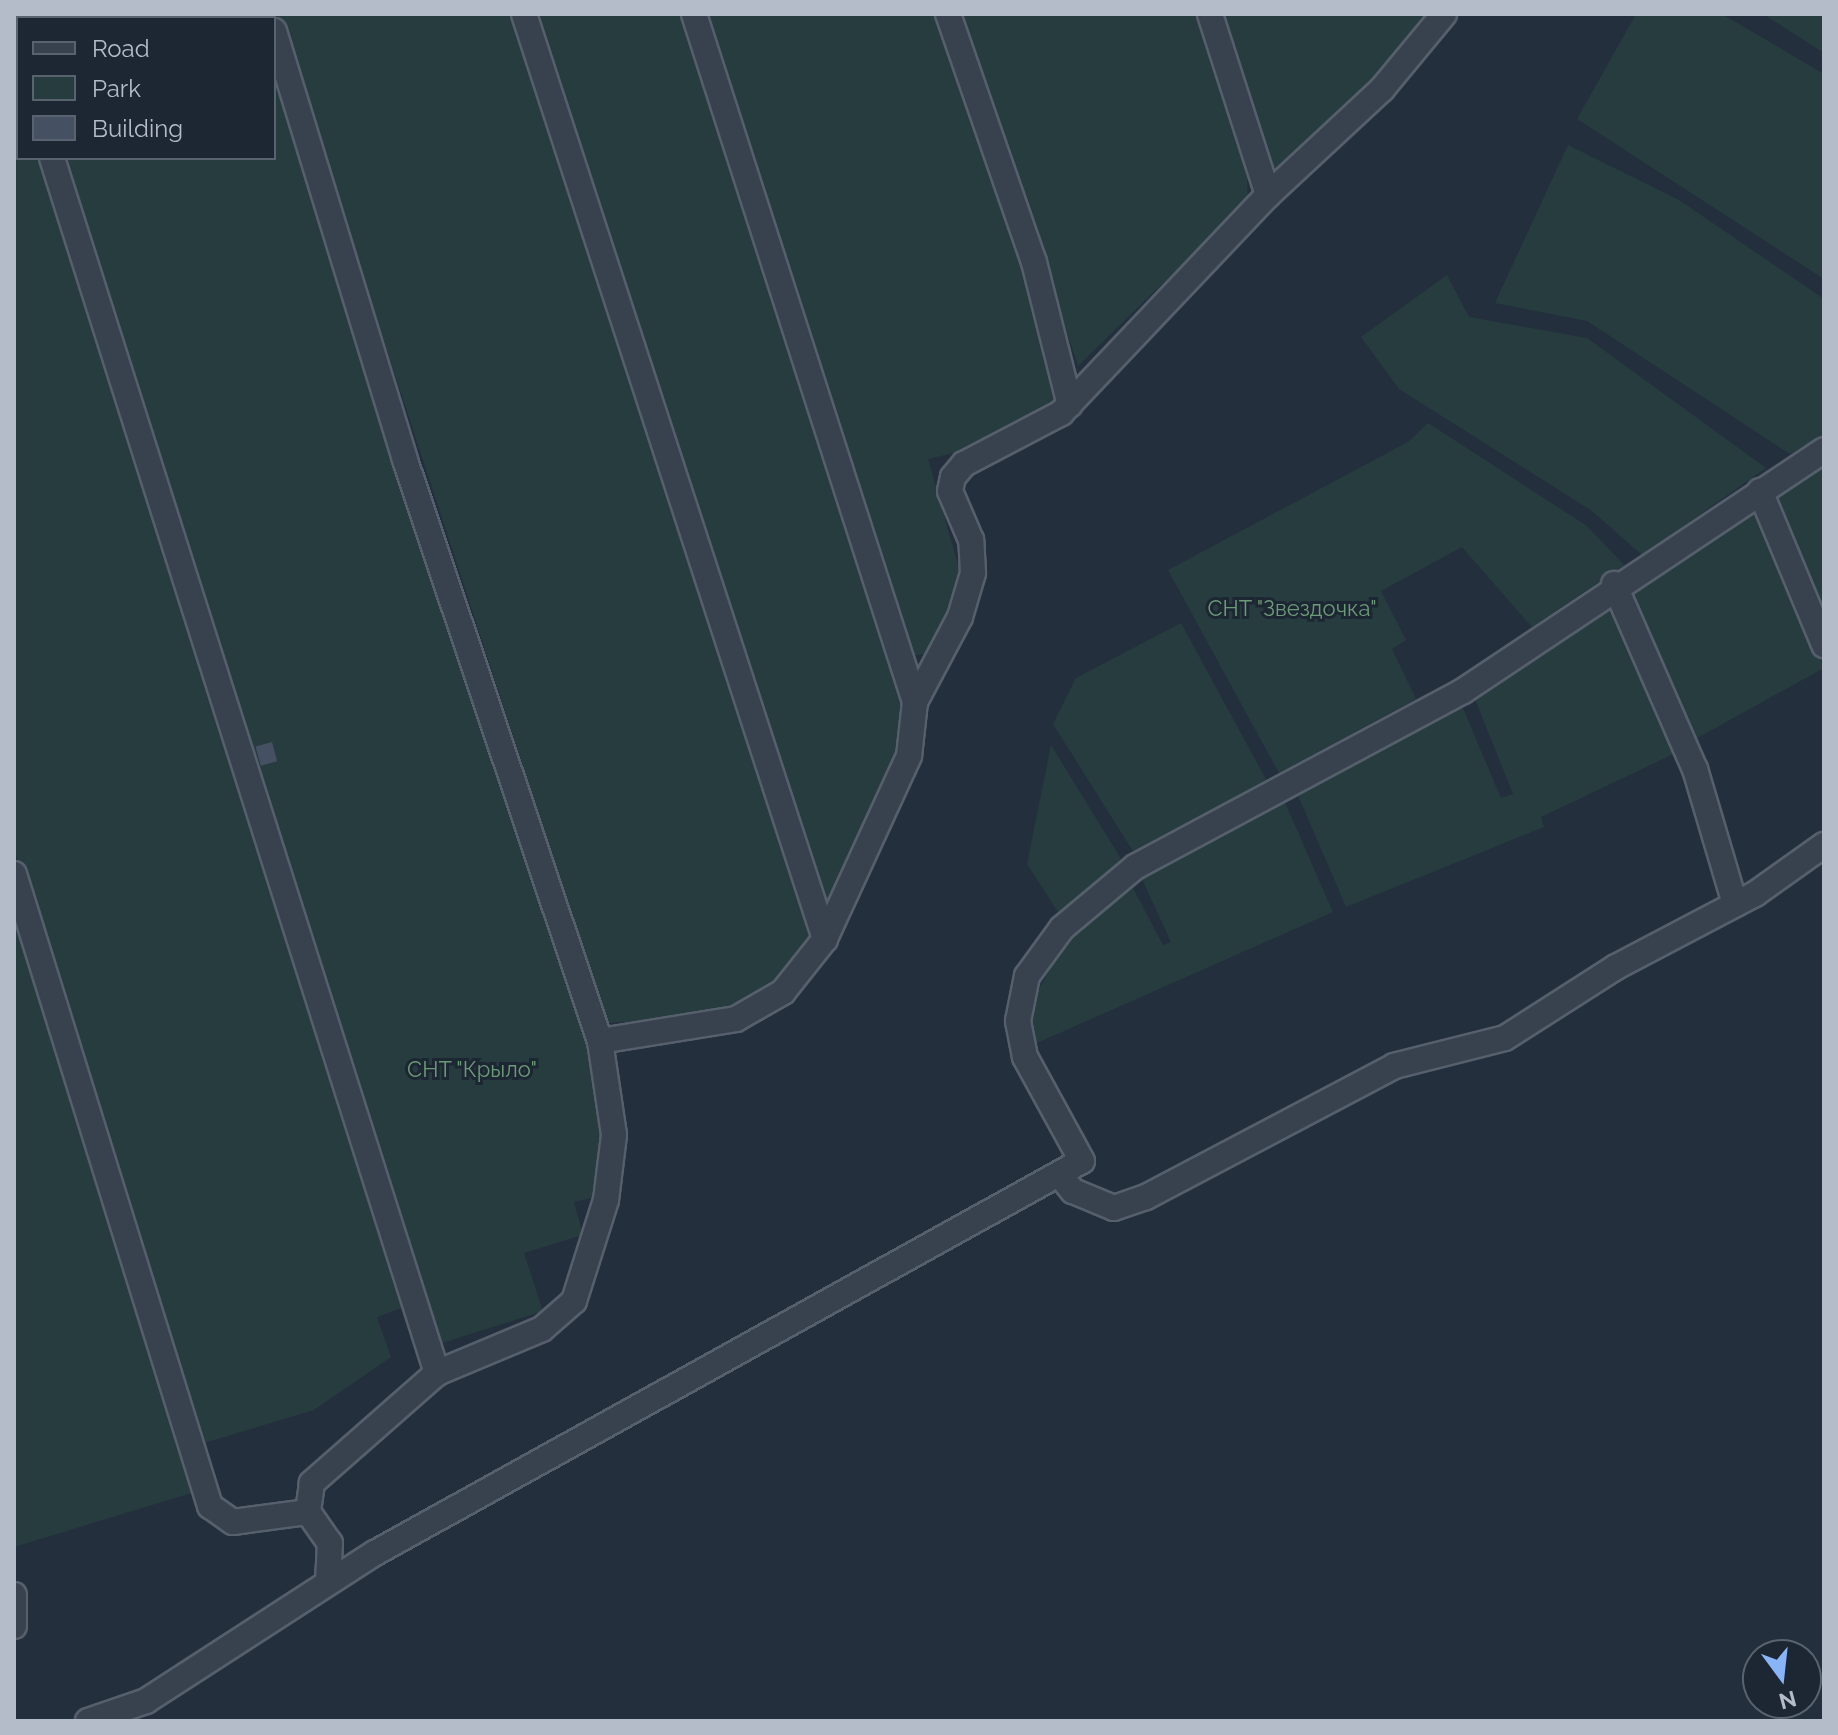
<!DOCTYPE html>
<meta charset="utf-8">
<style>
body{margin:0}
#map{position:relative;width:1838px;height:1735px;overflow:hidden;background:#242f3e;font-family:Raleway,sans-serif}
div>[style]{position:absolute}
.green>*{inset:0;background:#263c3f;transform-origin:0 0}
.building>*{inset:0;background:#455162;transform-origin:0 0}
.roads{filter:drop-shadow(2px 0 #565f6c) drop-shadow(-2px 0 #565f6c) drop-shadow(0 2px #565f6c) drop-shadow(0 -2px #565f6c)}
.minor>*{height:24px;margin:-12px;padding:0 12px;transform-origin:12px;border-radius:12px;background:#38414e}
span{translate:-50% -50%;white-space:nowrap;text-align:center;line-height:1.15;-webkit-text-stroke:6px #1d2633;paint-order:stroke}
.park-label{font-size:22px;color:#6b9a76}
.frame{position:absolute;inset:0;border:16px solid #b4bcc9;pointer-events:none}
.legend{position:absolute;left:16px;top:16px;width:260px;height:144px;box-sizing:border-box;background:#1d2633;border:2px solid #59626f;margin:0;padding:10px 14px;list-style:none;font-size:24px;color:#b4bcc9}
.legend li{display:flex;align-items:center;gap:16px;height:40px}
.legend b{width:40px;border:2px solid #59626f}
.north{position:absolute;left:1742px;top:1639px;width:80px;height:80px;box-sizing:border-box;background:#1d2633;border:2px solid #59626f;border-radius:50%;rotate:165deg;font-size:22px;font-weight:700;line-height:32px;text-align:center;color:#b4bcc9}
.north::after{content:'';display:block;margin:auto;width:28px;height:36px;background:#8ab4f8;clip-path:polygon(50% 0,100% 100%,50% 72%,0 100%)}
</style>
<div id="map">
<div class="green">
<div style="left:17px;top:14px;width:239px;height:4px"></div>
<div style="clip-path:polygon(277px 14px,517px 14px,811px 918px,811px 946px,762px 994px,690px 1019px,607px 1023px)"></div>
<div style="clip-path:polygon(532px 14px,685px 14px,907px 700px,905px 741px,828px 912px)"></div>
<div style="clip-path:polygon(701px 14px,940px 14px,1018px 244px,1058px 402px,966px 450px,928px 459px,962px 579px,929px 653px,912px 656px)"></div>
<div style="clip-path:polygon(958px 14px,1200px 14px,1246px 155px,1248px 200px,1078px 366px)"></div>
<div style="clip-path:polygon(1217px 14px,1428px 14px,1373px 85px,1272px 175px)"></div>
<div style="clip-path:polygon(1636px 14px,1722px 14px,1824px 74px,1824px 279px,1577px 119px)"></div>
<div style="clip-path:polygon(1763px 14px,1824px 14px,1824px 53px)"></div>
<div style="clip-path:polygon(274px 67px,589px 1037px,604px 1121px,596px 1197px,574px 1202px,583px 1235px,524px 1253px,543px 1311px,433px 1346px,62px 158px,274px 158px)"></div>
<div style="clip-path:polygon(14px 69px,18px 158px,42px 158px,401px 1308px,377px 1317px,391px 1357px,314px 1410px,201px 1444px,14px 849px)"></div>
<div style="clip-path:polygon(1568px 145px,1679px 200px,1824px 299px,1824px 435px,1790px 454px,1587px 321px,1495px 303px)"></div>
<div style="clip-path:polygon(1447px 275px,1469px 317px,1587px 338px,1766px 468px,1642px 555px,1592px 511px,1399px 389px,1361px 337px)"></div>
<div style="clip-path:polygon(1428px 423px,1587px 526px,1624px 565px,1532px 627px,1462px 547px,1381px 591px,1406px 640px,1392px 649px,1416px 699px,1279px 773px,1168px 570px,1408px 442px)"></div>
<div style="clip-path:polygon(1824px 462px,1824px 622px,1769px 495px)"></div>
<div style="clip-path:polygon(1753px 508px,1824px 668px,1690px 742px,1631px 588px)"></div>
<div style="clip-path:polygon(1613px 600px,1680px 751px,1541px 817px,1544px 827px,1346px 907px,1297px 793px,1462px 706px,1501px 798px,1513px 794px,1474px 697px)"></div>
<div style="clip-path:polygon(1181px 623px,1268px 783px,1136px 856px,1053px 724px,1076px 678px)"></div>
<div style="clip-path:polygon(1051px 745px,1123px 862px,1060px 915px,1027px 864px)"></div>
<div style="clip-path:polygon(1284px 800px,1333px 912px,1037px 1043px,1023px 1017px,1069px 936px,1133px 888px,1163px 945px,1171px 942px,1141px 877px)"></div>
<div style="clip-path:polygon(14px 905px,195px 1492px,14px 1547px)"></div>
</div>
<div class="building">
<div style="left:272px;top:742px;width:20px;height:17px;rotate:75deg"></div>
</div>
<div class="roads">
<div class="minor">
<div style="left:524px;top:14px;width:973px;rotate:71.97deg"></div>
<div style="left:825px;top:939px;width:68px;rotate:128.4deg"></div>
<div style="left:783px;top:992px;width:54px;rotate:150.1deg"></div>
<div style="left:736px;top:1019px;width:138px;rotate:170.8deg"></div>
<div style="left:694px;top:14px;width:723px;rotate:72.19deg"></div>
<div style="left:915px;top:702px;width:54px;rotate:96.3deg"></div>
<div style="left:909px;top:756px;width:201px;rotate:114.7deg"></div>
<div style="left:948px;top:14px;width:262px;rotate:70.9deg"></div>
<div style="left:1034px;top:262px;width:147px;rotate:75.9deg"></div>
<div style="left:274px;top:31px;width:449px;rotate:73deg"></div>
<div style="left:405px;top:460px;width:613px;rotate:71.45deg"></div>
<div style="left:600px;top:1041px;width:95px;rotate:81.5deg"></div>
<div style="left:614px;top:1135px;width:65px;rotate:97deg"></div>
<div style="left:606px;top:1200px;width:106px;rotate:107.6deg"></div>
<div style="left:574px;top:1301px;width:43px;rotate:138.8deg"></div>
<div style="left:542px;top:1329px;width:114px;rotate:157.3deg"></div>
<div style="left:437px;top:1373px;width:167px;rotate:138.7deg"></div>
<div style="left:312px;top:1483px;width:29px;rotate:98deg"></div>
<div style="left:308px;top:1512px;width:38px;rotate:55deg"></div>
<div style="left:330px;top:1543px;width:39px;rotate:93deg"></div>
<div style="left:14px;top:37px;width:14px;rotate:73deg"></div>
<div style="left:52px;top:158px;width:1275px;rotate:72.42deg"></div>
<div style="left:1268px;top:195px;width:156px;rotate:-42.9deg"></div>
<div style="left:1382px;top:89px;width:97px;rotate:-50.4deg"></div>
<div style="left:1760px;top:491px;width:167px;rotate:67.4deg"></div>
<div style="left:1614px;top:584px;width:202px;rotate:66.4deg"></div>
<div style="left:1695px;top:769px;width:141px;rotate:73.5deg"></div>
<div style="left:915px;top:702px;width:96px;rotate:-62.1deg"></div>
<div style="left:960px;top:617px;width:46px;rotate:-73.5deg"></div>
<div style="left:973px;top:573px;width:33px;rotate:-93deg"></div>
<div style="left:971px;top:540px;width:53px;rotate:-113.2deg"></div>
<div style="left:950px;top:491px;width:14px;rotate:-78deg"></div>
<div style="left:953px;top:477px;width:17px;rotate:-50deg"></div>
<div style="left:964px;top:464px;width:110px;rotate:-27.7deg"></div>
<div style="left:1061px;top:413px;width:301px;rotate:-46.5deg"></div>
<div style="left:1268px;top:195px;width:190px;rotate:-107.8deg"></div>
<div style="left:14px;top:874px;width:662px;rotate:72.77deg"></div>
<div style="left:210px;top:1506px;width:28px;rotate:35deg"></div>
<div style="left:233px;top:1522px;width:76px;rotate:-7.6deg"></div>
<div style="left:1059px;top:1174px;width:22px;rotate:51deg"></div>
<div style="left:1073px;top:1191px;width:44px;rotate:22.5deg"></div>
<div style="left:1114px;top:1208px;width:34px;rotate:-19deg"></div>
<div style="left:1146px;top:1197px;width:280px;rotate:-27.8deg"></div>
<div style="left:1394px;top:1066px;width:114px;rotate:-14.2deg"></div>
<div style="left:1505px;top:1038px;width:132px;rotate:-32.6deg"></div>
<div style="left:1616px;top:967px;width:157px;rotate:-27.7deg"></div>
<div style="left:1755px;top:894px;width:85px;rotate:-35.4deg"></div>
<div style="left:14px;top:1595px;width:31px;rotate:90deg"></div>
<div style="left:88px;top:1721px;width:61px;rotate:-19deg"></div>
<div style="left:146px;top:1701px;width:273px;rotate:-32.9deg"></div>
<div style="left:375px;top:1553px;width:808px;rotate:-29.01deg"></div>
<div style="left:1082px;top:1161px;width:119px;rotate:-118.7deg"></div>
<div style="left:1025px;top:1057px;width:37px;rotate:-101deg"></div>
<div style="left:1018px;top:1021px;width:46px;rotate:-78.7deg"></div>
<div style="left:1027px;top:976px;width:59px;rotate:-53.9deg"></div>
<div style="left:1062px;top:928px;width:95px;rotate:-39.9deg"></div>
<div style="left:1135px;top:867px;width:372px;rotate:-28.2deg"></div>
<div style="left:1463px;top:691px;width:434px;rotate:-33.7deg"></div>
</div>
</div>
<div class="park-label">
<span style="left:1292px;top:609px">СНТ "Звездочка"</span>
<span style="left:472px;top:1070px">СНТ "Крыло"</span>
</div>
<div class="frame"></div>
<ul class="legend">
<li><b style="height:10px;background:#38414e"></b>Road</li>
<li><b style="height:22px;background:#263c3f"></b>Park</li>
<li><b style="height:22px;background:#455162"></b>Building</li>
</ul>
<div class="north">N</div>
</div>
